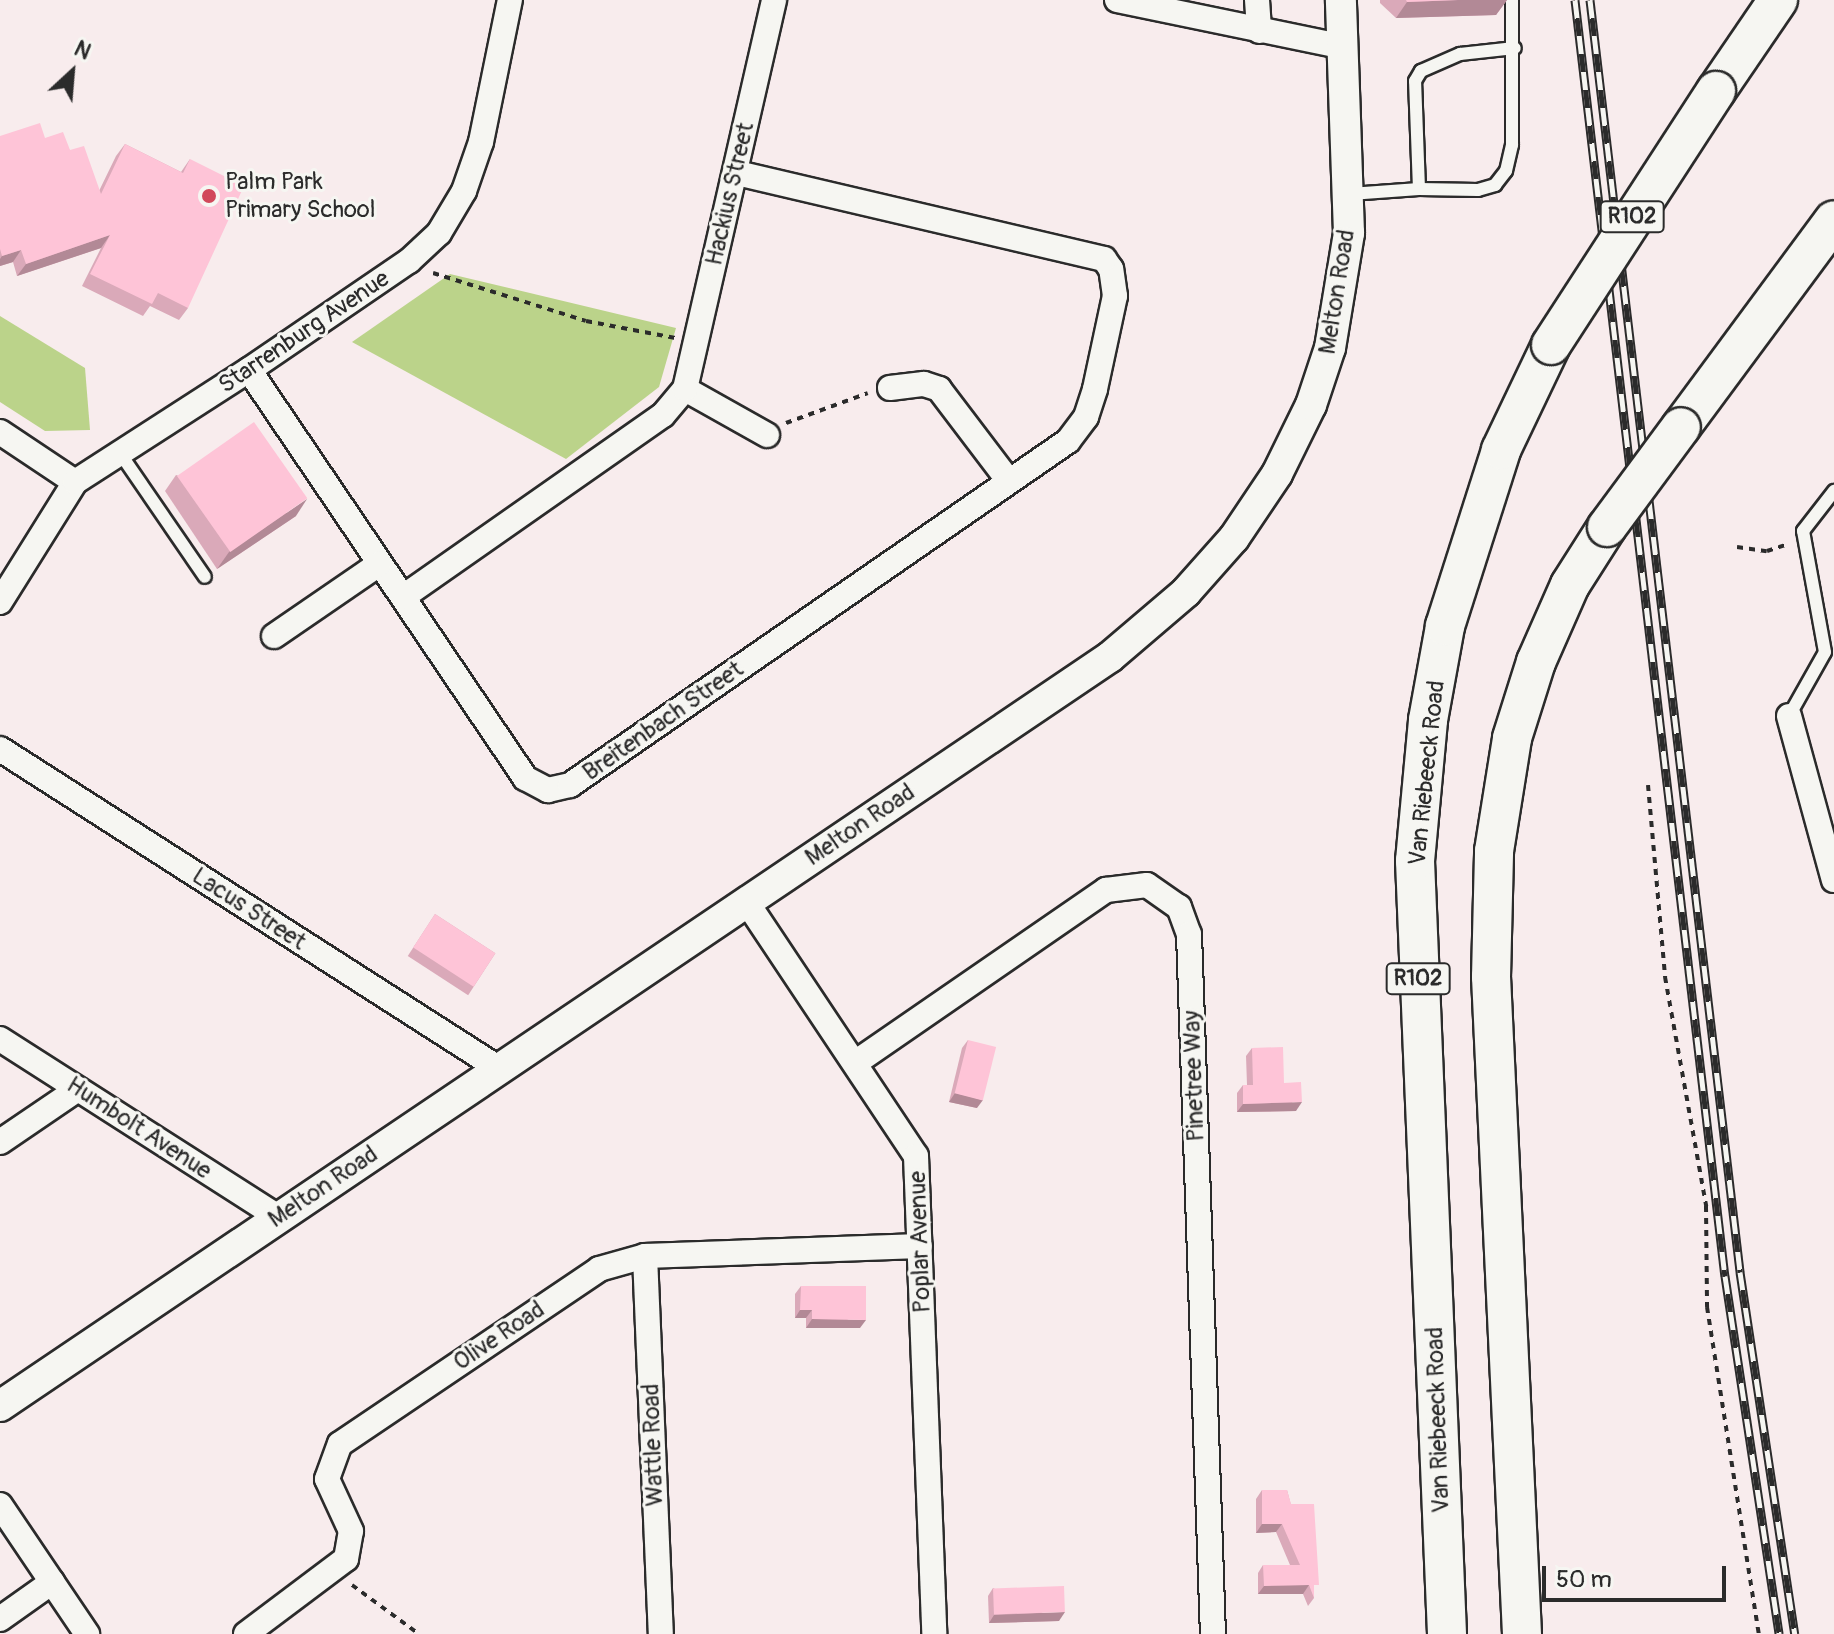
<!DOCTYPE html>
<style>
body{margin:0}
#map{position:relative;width:1834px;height:1634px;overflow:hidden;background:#f8eced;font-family:Pangolin,sans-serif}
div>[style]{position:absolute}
.green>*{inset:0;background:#bbd38a}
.path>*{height:4px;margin-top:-2px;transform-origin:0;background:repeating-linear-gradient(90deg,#2b2b2b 0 6px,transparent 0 12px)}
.roads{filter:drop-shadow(2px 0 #2b2b2b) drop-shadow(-2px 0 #2b2b2b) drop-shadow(0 2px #2b2b2b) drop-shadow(0 -2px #2b2b2b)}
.service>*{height:12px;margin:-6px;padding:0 6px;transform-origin:6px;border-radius:6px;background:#f6f6f2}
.minor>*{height:24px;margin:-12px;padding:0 12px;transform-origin:12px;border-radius:12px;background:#f6f6f2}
.tertiary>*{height:30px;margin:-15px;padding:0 15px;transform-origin:15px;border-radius:15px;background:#f6f6f2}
.primary>*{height:38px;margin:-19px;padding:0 19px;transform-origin:19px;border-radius:19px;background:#f6f6f2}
.rail>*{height:9px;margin-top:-4.5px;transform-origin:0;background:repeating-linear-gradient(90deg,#f6f6f2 0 18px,#2b2b2b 0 36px);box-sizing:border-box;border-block:2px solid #2b2b2b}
.bridges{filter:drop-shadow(2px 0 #2b2b2b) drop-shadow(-2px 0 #2b2b2b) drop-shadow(0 2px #2b2b2b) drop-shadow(0 -2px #2b2b2b)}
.primary-bridge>*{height:38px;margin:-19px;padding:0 19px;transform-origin:19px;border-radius:19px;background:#f6f6f2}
.wall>*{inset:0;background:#daa9b9;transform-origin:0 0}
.shaded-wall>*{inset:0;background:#b28996}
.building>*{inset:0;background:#fec4d7;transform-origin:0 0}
.dots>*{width:22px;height:22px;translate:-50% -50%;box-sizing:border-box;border:4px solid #f6f6f2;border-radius:50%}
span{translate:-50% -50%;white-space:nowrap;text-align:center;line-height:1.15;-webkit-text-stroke:6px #f6f6f2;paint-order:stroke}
.shield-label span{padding:2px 6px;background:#f6f6f2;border:2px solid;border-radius:6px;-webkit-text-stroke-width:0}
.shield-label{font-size:22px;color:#2b2b2b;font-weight:700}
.poi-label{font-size:24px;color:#2b2b2b}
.left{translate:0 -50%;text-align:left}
.street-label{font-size:24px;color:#2b2b2b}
.north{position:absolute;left:32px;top:32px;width:80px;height:80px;-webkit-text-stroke:6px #f6f6f2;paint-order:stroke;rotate:26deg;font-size:22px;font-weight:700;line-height:32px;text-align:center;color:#2b2b2b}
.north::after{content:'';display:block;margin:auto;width:28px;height:36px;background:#2b2b2b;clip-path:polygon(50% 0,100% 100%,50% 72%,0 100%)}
.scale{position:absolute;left:1542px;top:1566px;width:184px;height:36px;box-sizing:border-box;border:4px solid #2b2b2b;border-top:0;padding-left:10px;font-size:24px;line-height:28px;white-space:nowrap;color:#2b2b2b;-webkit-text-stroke:6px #f6f6f2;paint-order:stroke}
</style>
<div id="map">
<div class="green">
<div style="clip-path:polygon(450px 274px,676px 328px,659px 387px,566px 459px,352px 342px)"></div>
<div style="clip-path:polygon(0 316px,85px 368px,90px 430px,45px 431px,0 402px)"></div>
</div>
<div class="path">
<div style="left:433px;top:273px;width:160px;rotate:17.4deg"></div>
<div style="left:586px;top:321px;width:91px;rotate:10.8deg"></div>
<div style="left:786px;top:423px;width:87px;rotate:-20.1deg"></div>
<div style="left:1737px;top:547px;width:30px;rotate:8deg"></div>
<div style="left:1767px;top:551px;width:23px;rotate:-18deg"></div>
<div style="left:1648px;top:785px;width:193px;rotate:84.9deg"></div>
<div style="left:1665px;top:977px;width:233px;rotate:79.8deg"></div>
<div style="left:1706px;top:1206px;width:101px;rotate:89.4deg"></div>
<div style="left:1707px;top:1307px;width:331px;rotate:81deg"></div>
<div style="left:352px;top:1585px;width:83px;rotate:36.2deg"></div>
</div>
<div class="roads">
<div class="service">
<div style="left:1419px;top:189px;width:59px;rotate:1deg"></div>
<div style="left:1478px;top:190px;width:18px;rotate:-16deg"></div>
<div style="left:1495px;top:185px;width:18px;rotate:-52deg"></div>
<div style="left:1506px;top:171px;width:27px;rotate:-77deg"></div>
<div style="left:1512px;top:145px;width:145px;rotate:-90deg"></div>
<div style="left:1350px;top:194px;width:69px;rotate:-4.1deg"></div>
<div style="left:1419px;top:189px;width:108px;rotate:-92.1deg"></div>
<div style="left:1415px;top:81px;width:12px;rotate:-59deg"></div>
<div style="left:1421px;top:71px;width:43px;rotate:-23.6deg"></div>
<div style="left:1460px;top:54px;width:55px;rotate:-6.2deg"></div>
<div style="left:120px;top:453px;width:150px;rotate:55.6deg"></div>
<div style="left:1789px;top:716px;width:73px;rotate:-60.6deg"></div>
<div style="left:1825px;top:652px;width:123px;rotate:-100.3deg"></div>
<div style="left:1803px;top:531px;width:51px;rotate:-52.2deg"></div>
</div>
<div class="minor">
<div style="left:1117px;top:0;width:231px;rotate:11.7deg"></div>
<div style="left:1257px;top:0;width:31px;rotate:86deg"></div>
<div style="left:249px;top:370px;width:493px;rotate:55.9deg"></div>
<div style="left:525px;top:778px;width:26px;rotate:28deg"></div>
<div style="left:548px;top:790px;width:23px;rotate:-13deg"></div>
<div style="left:570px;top:785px;width:605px;rotate:-34.64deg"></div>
<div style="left:1068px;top:441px;width:30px;rotate:-53deg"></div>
<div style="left:1086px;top:417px;width:29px;rotate:-72deg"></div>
<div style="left:1095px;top:389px;width:95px;rotate:-77.9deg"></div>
<div style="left:1115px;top:296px;width:27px;rotate:-98deg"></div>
<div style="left:1111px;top:269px;width:12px;rotate:-125deg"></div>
<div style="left:1104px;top:259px;width:378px;rotate:-166.8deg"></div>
<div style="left:890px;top:388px;width:34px;rotate:-7deg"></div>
<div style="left:924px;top:384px;width:16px;rotate:18deg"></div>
<div style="left:939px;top:389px;width:114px;rotate:52.8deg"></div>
<div style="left:685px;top:389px;width:94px;rotate:29.3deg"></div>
<div style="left:0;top:432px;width:90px;rotate:33.7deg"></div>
<div style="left:403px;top:597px;width:317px;rotate:-35deg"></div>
<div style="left:663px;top:415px;width:34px;rotate:-50deg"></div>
<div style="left:685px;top:389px;width:399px;rotate:-77.1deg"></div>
<div style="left:0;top:602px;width:142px;rotate:-58deg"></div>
<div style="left:75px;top:482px;width:207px;rotate:-32.8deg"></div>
<div style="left:249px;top:370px;width:194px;rotate:-34.3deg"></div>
<div style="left:409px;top:261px;width:41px;rotate:-43deg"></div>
<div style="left:439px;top:233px;width:49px;rotate:-59.2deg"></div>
<div style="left:464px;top:191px;width:52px;rotate:-70.9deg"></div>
<div style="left:481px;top:142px;width:145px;rotate:-78.5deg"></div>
<div style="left:274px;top:636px;width:127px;rotate:-34.4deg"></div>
<div style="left:1789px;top:716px;width:170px;rotate:74.7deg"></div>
<div style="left:0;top:749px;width:591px;rotate:32.64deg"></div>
<div style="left:746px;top:901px;width:306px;rotate:56.3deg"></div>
<div style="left:916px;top:1156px;width:478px;rotate:87.8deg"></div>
<div style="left:0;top:1039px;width:330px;rotate:32.6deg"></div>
<div style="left:855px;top:1063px;width:305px;rotate:-34.6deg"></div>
<div style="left:1106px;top:890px;width:41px;rotate:-7deg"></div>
<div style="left:1147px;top:885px;width:39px;rotate:35deg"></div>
<div style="left:1179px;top:907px;width:29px;rotate:70deg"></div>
<div style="left:1189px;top:934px;width:700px;rotate:88.04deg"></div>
<div style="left:0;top:1142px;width:94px;rotate:-34.2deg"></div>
<div style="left:645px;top:1256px;width:378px;rotate:87.6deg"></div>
<div style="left:0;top:1505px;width:156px;rotate:56deg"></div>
<div style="left:0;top:1619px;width:64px;rotate:-35.4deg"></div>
<div style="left:246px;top:1634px;width:125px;rotate:-36.9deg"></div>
<div style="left:346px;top:1559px;width:28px;rotate:-80deg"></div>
<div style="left:351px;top:1531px;width:57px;rotate:-114.8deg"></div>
<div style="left:327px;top:1479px;width:37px;rotate:-70deg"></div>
<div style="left:340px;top:1444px;width:313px;rotate:-34deg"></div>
<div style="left:599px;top:1269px;width:48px;rotate:-15.8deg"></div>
<div style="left:645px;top:1256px;width:275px;rotate:-2.1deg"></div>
</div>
<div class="tertiary">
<div style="left:0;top:1406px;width:1339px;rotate:-34.01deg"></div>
<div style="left:1110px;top:657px;width:100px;rotate:-40.5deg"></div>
<div style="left:1186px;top:592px;width:72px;rotate:-48.4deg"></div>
<div style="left:1234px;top:538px;width:77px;rotate:-56.1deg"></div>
<div style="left:1277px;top:474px;width:77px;rotate:-63.8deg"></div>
<div style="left:1311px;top:405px;width:60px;rotate:-71.6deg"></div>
<div style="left:1330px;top:348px;width:117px;rotate:-80.6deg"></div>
<div style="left:1349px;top:233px;width:233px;rotate:-92deg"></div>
</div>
<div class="primary">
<div style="left:1716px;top:91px;width:110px;rotate:-55.7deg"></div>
<div style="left:1681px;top:427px;width:257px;rotate:-53.5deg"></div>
<div style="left:1447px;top:1634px;width:774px;rotate:-92.37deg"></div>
<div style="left:1415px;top:861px;width:142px;rotate:-84.7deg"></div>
<div style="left:1428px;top:720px;width:96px;rotate:-79.7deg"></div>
<div style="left:1445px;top:626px;width:185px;rotate:-72.3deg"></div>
<div style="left:1501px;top:450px;width:116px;rotate:-64.5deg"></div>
<div style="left:1522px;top:1634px;width:658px;rotate:-92.7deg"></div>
<div style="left:1491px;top:977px;width:126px;rotate:-88.6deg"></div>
<div style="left:1494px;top:851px;width:114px;rotate:-80.9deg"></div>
<div style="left:1512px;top:738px;width:80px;rotate:-72.5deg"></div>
<div style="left:1536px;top:662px;width:84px;rotate:-66.2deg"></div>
<div style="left:1570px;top:585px;width:69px;rotate:-57.5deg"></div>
</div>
</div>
<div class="rail">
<div style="left:1575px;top:0;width:1285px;rotate:83.3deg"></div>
<div style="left:1725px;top:1276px;width:362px;rotate:81.4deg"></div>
<div style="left:1590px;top:0;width:1281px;rotate:83.27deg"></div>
<div style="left:1740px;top:1272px;width:366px;rotate:81.4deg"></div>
</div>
<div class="bridges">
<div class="primary-bridge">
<div style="left:1551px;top:345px;width:303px;rotate:-57deg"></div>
<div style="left:1607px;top:527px;width:124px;rotate:-53.5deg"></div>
</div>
</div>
<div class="wall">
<div style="clip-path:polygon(1380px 0,1507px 0,1496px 15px,1396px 18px,1380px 3px)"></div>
<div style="clip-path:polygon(0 136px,45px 138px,70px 150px,99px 191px,116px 156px,125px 144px,181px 172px,190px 159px,188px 308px,179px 320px,150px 306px,143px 316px,82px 286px,101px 248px,17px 276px,13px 262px,0 266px)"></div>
<div style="clip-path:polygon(176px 475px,296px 516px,217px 569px,165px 491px)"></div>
<div style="left:435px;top:914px;width:72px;height:50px;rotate:33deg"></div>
<div style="clip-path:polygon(968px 1040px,977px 1108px,949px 1102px,962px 1048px)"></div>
<div style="clip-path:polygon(1252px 1048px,1284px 1083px,1296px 1111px,1237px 1112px,1237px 1093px,1243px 1085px,1247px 1085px,1246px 1056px)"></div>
<div style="clip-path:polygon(801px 1286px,860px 1328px,806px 1328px,806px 1318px,795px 1318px,795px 1294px)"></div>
<div style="clip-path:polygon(1262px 1490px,1287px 1490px,1314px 1592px,1314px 1598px,1308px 1606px,1303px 1594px,1258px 1594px,1258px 1573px,1263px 1565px,1290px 1565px,1276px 1532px,1256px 1533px,1256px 1499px)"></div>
<div style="clip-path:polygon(993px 1588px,1059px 1621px,989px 1623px,988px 1596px)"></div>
</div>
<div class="shaded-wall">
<div style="clip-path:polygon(1458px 0,1507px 0,1496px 15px,1396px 18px,1407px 2px)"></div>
<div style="clip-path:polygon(110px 235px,101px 248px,17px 276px,26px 264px)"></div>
<div style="clip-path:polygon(21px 250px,13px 262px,0 266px,0 259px,2px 256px)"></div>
<div style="clip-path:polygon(307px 499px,296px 516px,217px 569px,229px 552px)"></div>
<div style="clip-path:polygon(955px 1093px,983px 1100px,977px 1108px,949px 1102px)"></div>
<div style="clip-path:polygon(1302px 1102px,1296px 1111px,1237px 1112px,1243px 1104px)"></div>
<div style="clip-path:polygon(800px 1310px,812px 1310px,806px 1318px,795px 1318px)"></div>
<div style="clip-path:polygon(812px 1319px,866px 1320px,860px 1328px,806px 1328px)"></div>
<div style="clip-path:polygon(1262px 1524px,1282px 1524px,1276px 1532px,1256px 1533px)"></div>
<div style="clip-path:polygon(1309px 1585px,1303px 1594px,1258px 1594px,1264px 1586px)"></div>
<div style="clip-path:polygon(1065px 1612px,1059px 1621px,989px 1623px,994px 1615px)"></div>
</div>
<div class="building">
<div style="clip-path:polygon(1406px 0,1458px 0,1407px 2px)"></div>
<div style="clip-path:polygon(40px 123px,45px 138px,63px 132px,70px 150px,84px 146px,101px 194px,125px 144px,183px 173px,190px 159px,244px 186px,188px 308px,158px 293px,152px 304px,90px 274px,110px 235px,26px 264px,21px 250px,2px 256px,0 249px,0 136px)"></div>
<div style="left:254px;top:422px;width:93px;height:94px;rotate:55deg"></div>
<div style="left:435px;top:914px;width:72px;height:40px;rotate:33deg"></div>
<div style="left:968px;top:1040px;width:29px;height:55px;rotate:14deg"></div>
<div style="clip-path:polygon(1283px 1047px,1284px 1083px,1301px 1082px,1302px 1102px,1243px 1104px,1243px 1085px,1253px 1085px,1252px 1048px)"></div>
<div style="clip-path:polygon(801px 1286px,866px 1286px,866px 1320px,812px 1319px,812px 1310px,800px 1310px)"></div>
<div style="clip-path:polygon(1262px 1490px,1287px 1490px,1291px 1504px,1314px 1504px,1319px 1585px,1314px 1585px,1314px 1598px,1309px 1585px,1264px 1586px,1263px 1565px,1300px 1565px,1282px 1524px,1262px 1524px)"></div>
<div style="left:1064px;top:1586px;width:26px;height:71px;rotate:88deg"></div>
</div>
<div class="dots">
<div style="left:209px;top:196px;background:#d1495b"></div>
</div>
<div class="shield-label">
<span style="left:1632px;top:217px">R102</span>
<span style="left:1418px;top:979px">R102</span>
</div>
<div class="poi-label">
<span class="left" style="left:225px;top:196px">Palm Park<br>Primary School</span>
</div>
<div class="street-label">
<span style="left:730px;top:194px;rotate:-77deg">Hackius Street</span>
<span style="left:1337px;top:292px;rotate:-81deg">Melton Road</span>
<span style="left:304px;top:332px;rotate:-34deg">Starrenburg Avenue</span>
<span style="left:663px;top:721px;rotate:-35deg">Breitenbach Street</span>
<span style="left:1427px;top:773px;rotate:-84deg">Van Riebeeck Road</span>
<span style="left:860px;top:825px;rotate:-34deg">Melton Road</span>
<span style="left:249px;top:909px;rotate:33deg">Lacus Street</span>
<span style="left:1194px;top:1076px;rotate:-92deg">Pinetree Way</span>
<span style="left:139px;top:1128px;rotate:33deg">Humbolt Avenue</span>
<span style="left:323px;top:1187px;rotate:-34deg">Melton Road</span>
<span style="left:920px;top:1242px;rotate:-92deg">Poplar Avenue</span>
<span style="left:499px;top:1336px;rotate:-34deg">Olive Road</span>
<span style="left:1438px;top:1420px;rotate:-92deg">Van Riebeeck Road</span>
<span style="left:653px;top:1445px;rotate:-92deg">Wattle Road</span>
</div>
<div class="north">N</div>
<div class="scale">50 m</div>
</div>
